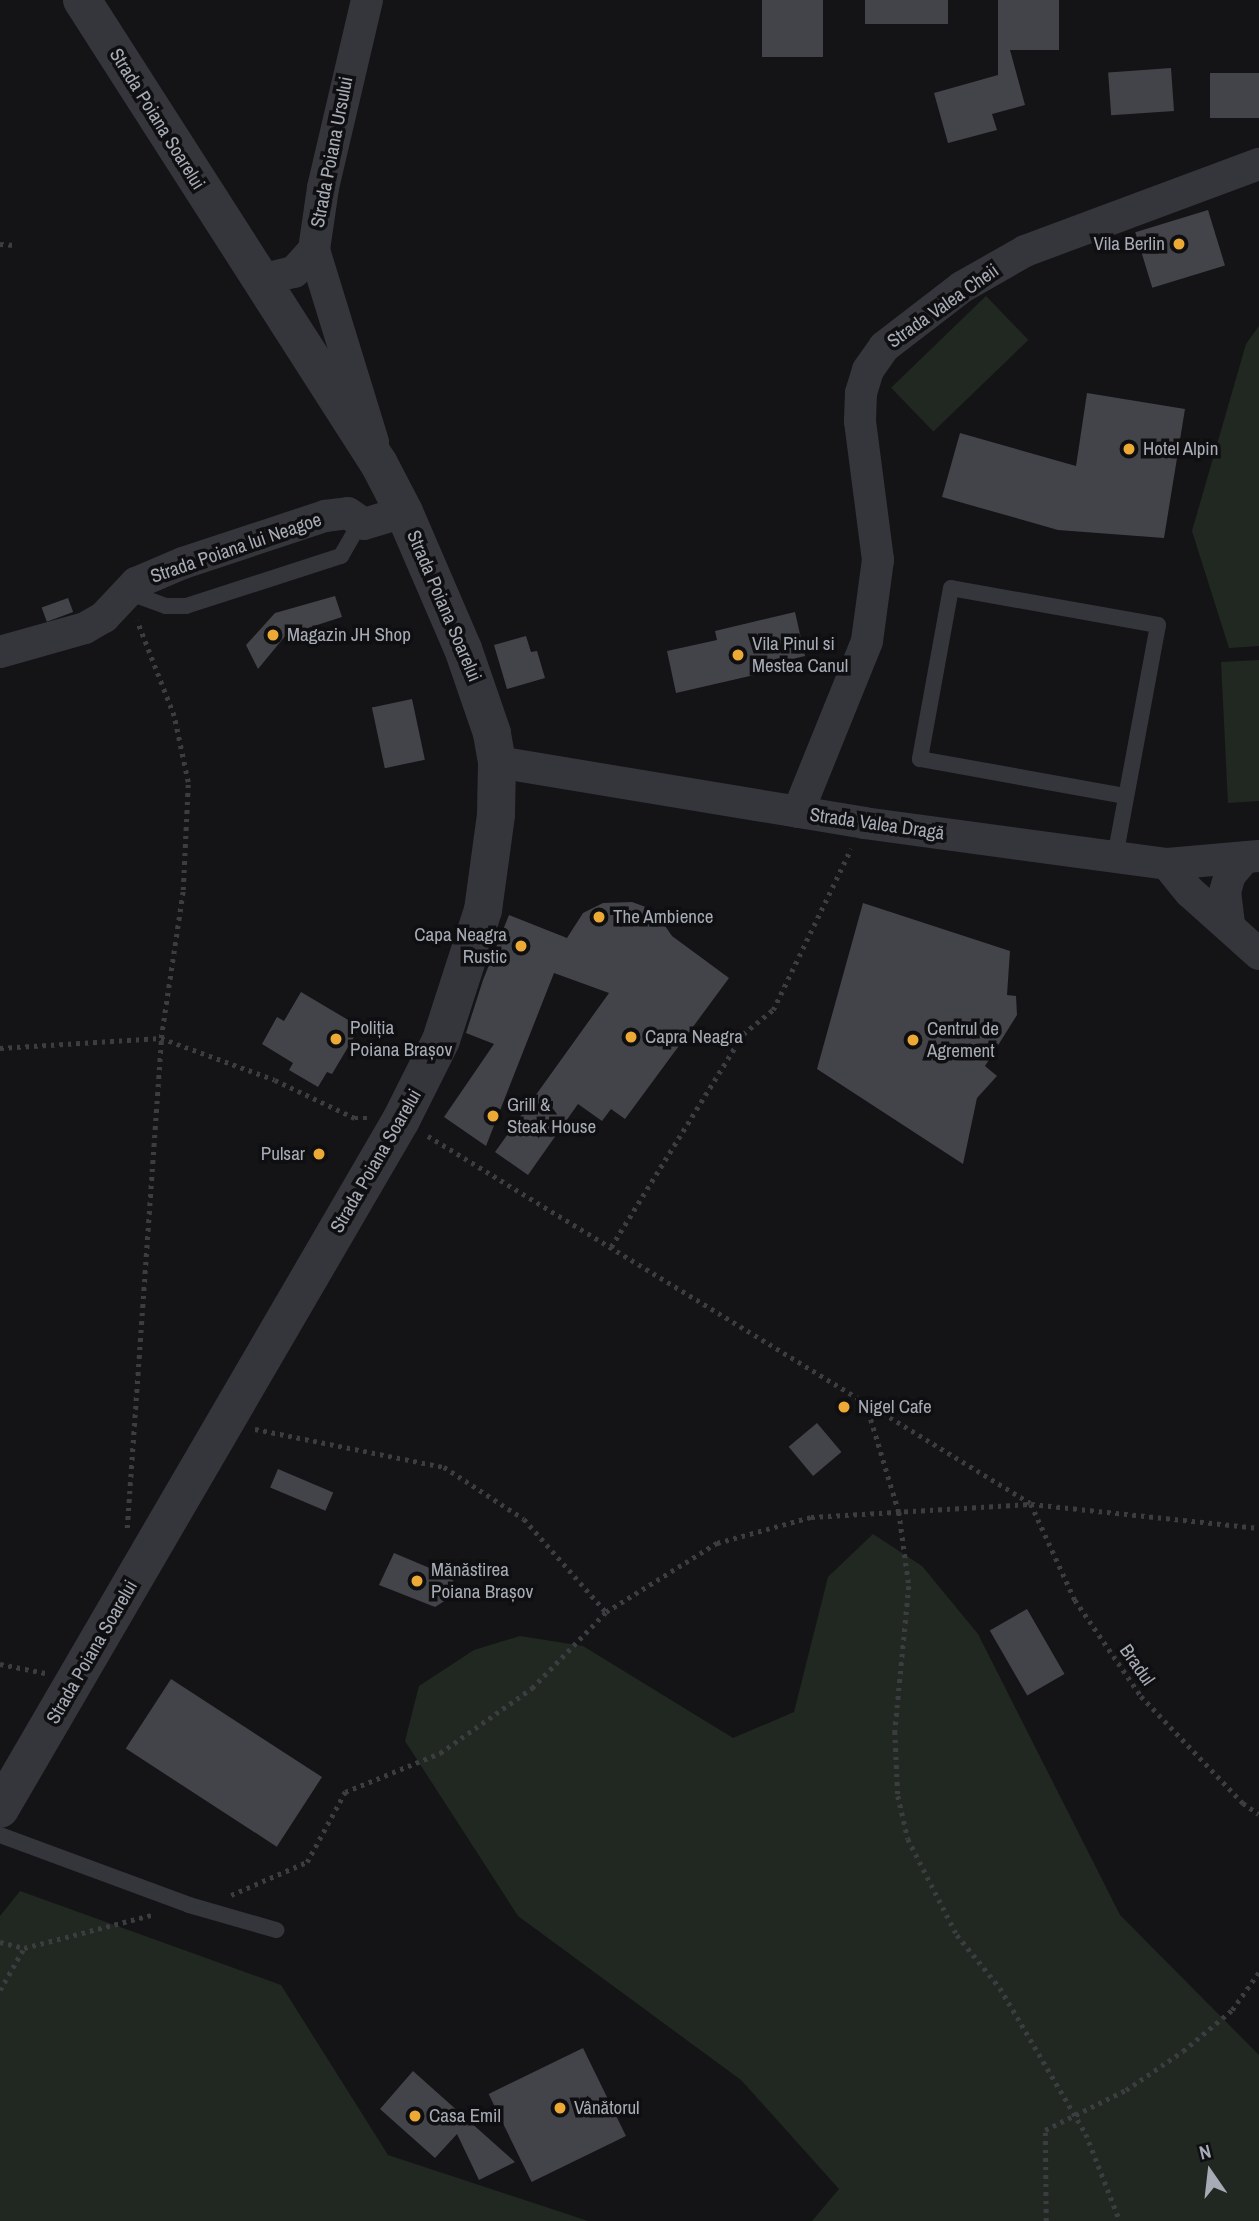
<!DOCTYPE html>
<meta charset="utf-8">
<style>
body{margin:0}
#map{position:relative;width:1259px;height:2221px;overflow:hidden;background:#141416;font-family:"Archivo Narrow",sans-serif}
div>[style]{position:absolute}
.green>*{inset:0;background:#202821;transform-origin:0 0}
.building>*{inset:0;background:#434449;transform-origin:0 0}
.path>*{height:4.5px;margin-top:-2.25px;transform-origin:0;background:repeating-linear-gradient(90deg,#3b3d41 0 3.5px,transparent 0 8.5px)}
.service>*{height:16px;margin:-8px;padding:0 8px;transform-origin:8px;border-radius:8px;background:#35363b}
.minor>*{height:32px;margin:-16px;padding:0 16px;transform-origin:16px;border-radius:16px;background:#35363b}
.tertiary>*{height:38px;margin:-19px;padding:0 19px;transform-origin:19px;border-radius:19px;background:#35363b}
.dots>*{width:19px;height:19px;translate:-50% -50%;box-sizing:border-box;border:4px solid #0f0f11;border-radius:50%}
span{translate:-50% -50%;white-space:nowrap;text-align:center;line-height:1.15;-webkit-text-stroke:7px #0f0f11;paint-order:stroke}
.street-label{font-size:19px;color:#a6abb5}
.poi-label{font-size:19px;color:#a6abb5}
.right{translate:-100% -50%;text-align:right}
.left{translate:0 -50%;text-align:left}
.north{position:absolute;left:1175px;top:2137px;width:70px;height:70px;-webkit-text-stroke:5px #0f0f11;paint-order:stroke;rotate:346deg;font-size:19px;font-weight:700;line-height:28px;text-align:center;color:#a6abb5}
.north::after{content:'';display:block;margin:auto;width:24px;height:32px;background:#a6abb5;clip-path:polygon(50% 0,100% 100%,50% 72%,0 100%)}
</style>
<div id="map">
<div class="green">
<div style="left:986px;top:296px;width:61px;height:132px;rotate:46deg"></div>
<div style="clip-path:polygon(1259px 326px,1259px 646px,1229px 648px,1192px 531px,1246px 344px)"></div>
<div style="clip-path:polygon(1259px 660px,1259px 801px,1228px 803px,1221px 662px)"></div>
<div style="clip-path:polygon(873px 1534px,922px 1566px,978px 1634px,1120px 1915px,1259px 2055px,1259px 2221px,812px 2221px,839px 2189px,741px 2080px,518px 1916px,405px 1741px,419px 1686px,474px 1650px,520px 1636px,583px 1646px,733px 1738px,794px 1712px,828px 1577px)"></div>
<div style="clip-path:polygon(20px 1891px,281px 1985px,388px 2155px,588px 2221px,0 2221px,0 1916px)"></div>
</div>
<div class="building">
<div style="left:762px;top:0;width:61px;height:57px"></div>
<div style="left:865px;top:0;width:83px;height:24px"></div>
<div style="clip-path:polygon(998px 0,1059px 0,1059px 50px,1010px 50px,1025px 105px,992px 114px,997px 130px,948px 143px,934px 93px,998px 75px)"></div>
<div style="left:1171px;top:68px;width:43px;height:63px;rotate:86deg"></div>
<div style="left:1259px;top:73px;width:45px;height:49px;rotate:90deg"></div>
<div style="left:1208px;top:210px;width:58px;height:76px;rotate:73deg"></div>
<div style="clip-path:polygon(1087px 393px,1185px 409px,1164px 538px,1058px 530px,942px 497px,960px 433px,1076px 466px)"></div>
<div style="clip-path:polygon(335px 596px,342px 617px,286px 635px,258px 669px,246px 645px,275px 613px)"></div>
<div style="left:68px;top:598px;width:15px;height:28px;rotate:70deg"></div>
<div style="clip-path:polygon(795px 612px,805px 656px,775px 663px,776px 670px,676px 693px,667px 651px,717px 640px,715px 631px)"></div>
<div style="clip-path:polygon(526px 636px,531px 652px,537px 651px,545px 678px,507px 689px,494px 645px)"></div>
<div style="left:412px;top:699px;width:62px;height:41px;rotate:78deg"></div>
<div style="clip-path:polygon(632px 902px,654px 910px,672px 936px,729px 978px,625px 1119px,611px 1109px,602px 1121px,578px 1104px,528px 1175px,495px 1152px,609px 993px,554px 973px,486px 1146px,444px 1117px,494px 1044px,466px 1033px,483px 980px,509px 915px,567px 938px,583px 913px,603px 903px)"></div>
<div style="clip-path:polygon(863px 903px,1010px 951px,1007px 995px,1016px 996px,1017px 1015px,985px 1066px,997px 1076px,977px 1098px,963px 1164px,817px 1069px)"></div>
<div style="clip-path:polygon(301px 992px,360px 1027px,332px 1074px,327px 1072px,318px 1087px,289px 1070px,293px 1063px,262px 1044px,277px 1017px,284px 1021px)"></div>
<div style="left:817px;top:1423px;width:38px;height:37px;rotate:50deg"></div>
<div style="left:278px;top:1469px;width:60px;height:20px;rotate:23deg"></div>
<div style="clip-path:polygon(394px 1553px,451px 1577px,456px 1586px,454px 1595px,435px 1607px,379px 1585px)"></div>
<div style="left:1027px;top:1609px;width:75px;height:43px;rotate:60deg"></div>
<div style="left:171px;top:1679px;width:180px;height:83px;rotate:33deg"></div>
<div style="left:583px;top:2048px;width:98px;height:105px;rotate:64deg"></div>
<div style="clip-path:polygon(413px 2071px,469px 2121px,515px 2162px,479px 2180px,457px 2134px,435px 2158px,380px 2109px)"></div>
</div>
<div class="path">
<div style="left:0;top:244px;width:15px;rotate:4deg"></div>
<div style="left:0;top:1048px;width:161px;rotate:-3.6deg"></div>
<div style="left:161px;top:1038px;width:121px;rotate:20.2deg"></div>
<div style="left:275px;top:1080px;width:89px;rotate:25.4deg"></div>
<div style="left:355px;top:1118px;width:13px"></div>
<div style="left:428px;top:1136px;width:513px;rotate:31.37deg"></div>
<div style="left:866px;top:1403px;width:114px;rotate:73.2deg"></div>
<div style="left:899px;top:1512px;width:75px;rotate:82.3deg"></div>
<div style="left:909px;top:1586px;width:146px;rotate:95.5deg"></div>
<div style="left:895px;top:1731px;width:65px;rotate:87.4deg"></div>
<div style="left:898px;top:1796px;width:44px;rotate:76.9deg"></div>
<div style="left:908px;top:1839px;width:108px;rotate:63deg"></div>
<div style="left:957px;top:1935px;width:68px;rotate:50.9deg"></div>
<div style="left:1000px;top:1988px;width:169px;rotate:59.5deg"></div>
<div style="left:1086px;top:2134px;width:93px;rotate:68.7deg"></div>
<div style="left:611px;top:1247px;width:251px;rotate:-58.2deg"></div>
<div style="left:743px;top:1034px;width:38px;rotate:-39deg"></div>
<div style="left:773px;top:1010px;width:179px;rotate:-64.2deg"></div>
<div style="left:868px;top:1404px;width:190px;rotate:31.4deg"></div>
<div style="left:255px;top:1429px;width:193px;rotate:11.4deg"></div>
<div style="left:444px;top:1467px;width:95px;rotate:33deg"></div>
<div style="left:524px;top:1519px;width:124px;rotate:48.6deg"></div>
<div style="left:1031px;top:1504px;width:106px;rotate:65.4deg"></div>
<div style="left:1075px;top:1600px;width:116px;rotate:55.5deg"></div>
<div style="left:1141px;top:1696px;width:148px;rotate:46.4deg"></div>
<div style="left:1243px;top:1803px;width:19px;rotate:35deg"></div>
<div style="left:127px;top:1528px;width:491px;rotate:-86deg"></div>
<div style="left:161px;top:1038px;width:150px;rotate:-81.5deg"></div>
<div style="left:183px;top:890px;width:108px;rotate:-87.3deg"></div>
<div style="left:188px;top:782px;width:67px;rotate:-102deg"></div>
<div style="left:174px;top:716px;width:102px;rotate:-111.3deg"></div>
<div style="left:0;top:1664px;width:46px;rotate:11.3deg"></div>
<div style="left:231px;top:1895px;width:83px;rotate:-23.5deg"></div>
<div style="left:307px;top:1862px;width:80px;rotate:-61.5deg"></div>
<div style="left:345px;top:1792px;width:103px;rotate:-22.3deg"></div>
<div style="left:440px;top:1753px;width:113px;rotate:-35.2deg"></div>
<div style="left:532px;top:1688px;width:106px;rotate:-45.8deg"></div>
<div style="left:606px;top:1612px;width:131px;rotate:-31.9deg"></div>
<div style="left:717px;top:1543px;width:98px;rotate:-15.5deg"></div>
<div style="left:811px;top:1517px;width:220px;rotate:-3.4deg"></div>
<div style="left:1031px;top:1504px;width:229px;rotate:6deg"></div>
<div style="left:0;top:1942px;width:25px;rotate:14deg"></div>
<div style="left:0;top:1990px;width:48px;rotate:-60.3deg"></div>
<div style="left:24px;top:1948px;width:135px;rotate:-14.5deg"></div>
<div style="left:1046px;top:2221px;width:91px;rotate:-90.6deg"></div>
<div style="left:1045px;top:2130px;width:90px;rotate:-26.3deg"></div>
<div style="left:1126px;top:2090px;width:69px;rotate:-34.4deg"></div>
<div style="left:1183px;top:2051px;width:64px;rotate:-39.9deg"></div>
<div style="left:1232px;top:2010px;width:47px;rotate:-54.6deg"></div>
</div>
<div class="service">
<div style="left:130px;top:593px;width:38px;rotate:20deg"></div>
<div style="left:166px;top:606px;width:20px"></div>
<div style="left:186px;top:606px;width:163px;rotate:-17.9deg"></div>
<div style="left:341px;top:556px;width:34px;rotate:-60deg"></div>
<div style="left:1115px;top:857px;width:236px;rotate:-79.5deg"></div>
<div style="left:1158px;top:625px;width:210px;rotate:-169.9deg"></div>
<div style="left:951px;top:588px;width:174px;rotate:100.3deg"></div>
<div style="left:920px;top:759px;width:209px;rotate:10.2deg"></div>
<div style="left:0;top:1835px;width:202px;rotate:20.3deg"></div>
<div style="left:189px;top:1905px;width:91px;rotate:16deg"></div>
</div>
<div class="minor">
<div style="left:367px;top:0;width:193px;rotate:103.2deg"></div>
<div style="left:323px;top:188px;width:63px;rotate:98.3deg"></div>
<div style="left:314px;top:250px;width:201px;rotate:72.9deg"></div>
<div style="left:261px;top:280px;width:34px;rotate:-14deg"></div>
<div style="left:294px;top:272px;width:30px;rotate:-48deg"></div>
<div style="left:0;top:652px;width:88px;rotate:-15.8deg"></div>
<div style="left:85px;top:628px;width:22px;rotate:-30deg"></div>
<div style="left:104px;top:617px;width:47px;rotate:-46.7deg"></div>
<div style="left:136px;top:583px;width:51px;rotate:-23.1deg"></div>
<div style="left:183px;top:563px;width:150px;rotate:-18.3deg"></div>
<div style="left:325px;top:516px;width:23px;rotate:-7deg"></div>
<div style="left:348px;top:513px;width:19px;rotate:35deg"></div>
<div style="left:364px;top:524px;width:42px;rotate:-16.7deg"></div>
<div style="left:497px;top:762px;width:372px;rotate:9.4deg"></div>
<div style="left:864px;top:823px;width:306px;rotate:7.7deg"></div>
<div style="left:1167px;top:864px;width:92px;rotate:-5deg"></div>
<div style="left:798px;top:812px;width:184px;rotate:-68deg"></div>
<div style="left:867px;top:641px;width:82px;rotate:-82.3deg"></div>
<div style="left:878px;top:560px;width:140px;rotate:-97.4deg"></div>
<div style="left:860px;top:421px;width:28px;rotate:-88deg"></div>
<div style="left:861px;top:393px;width:24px;rotate:-73deg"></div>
<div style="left:868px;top:370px;width:28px;rotate:-55deg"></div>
<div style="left:884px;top:347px;width:98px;rotate:-37.6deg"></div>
<div style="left:962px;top:287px;width:73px;rotate:-29.7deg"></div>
<div style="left:1025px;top:251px;width:250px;rotate:-20.4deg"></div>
<div style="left:1167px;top:864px;width:36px;rotate:51deg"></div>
<div style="left:1190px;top:892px;width:93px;rotate:41.9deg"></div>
<div style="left:1229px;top:924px;width:32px;rotate:-97deg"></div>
<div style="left:1225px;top:892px;width:18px;rotate:-74deg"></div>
<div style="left:1230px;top:875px;width:23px;rotate:-50deg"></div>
</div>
<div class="tertiary">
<div style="left:0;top:1809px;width:797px;rotate:-59.8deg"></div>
<div style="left:401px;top:1120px;width:89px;rotate:-63.4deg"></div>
<div style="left:441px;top:1040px;width:137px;rotate:-72.1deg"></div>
<div style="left:483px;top:910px;width:96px;rotate:-82.2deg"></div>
<div style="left:496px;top:815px;width:53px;rotate:-88.9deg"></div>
<div style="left:497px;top:762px;width:29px;rotate:-100deg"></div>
<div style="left:492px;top:733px;width:89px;rotate:-109deg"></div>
<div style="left:463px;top:649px;width:149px;rotate:-113.3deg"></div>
<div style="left:404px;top:512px;width:54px;rotate:-117.5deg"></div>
<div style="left:379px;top:464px;width:551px;rotate:-122.62deg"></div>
</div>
<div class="dots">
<div style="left:1179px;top:244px;background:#eca936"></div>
<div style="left:1129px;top:449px;background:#eca936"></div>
<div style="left:273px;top:635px;background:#eca936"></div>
<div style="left:738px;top:655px;background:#eca936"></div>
<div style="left:599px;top:917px;background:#eca936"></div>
<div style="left:521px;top:946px;background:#eca936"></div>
<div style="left:631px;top:1037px;background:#eca936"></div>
<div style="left:336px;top:1039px;background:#eca936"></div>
<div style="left:913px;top:1040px;background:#eca936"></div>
<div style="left:493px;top:1116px;background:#eca936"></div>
<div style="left:319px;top:1154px;background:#eca936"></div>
<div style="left:844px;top:1407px;background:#eca936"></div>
<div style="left:417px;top:1581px;background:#eca936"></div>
<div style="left:560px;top:2108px;background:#eca936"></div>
<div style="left:415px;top:2116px;background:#eca936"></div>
</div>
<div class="street-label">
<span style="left:157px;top:119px;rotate:58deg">Strada Poiana Soarelui</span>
<span style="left:332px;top:152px;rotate:-79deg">Strada Poiana Ursului</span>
<span style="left:943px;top:306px;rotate:-35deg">Strada Valea Cheii</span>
<span style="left:236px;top:548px;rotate:-19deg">Strada Poiana lui Neagoe</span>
<span style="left:444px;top:606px;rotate:67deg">Strada Poiana Soarelui</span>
<span style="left:877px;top:824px;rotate:8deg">Strada Valea Dragă</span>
<span style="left:376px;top:1161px;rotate:-60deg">Strada Poiana Soarelui</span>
<span style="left:92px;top:1652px;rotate:-60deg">Strada Poiana Soarelui</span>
<span style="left:1137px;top:1665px;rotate:55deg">Bradul</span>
</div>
<div class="poi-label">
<span class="right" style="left:1165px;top:244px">Vila Berlin</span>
<span class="left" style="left:1143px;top:449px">Hotel Alpin</span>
<span class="left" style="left:287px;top:635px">Magazin JH Shop</span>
<span class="left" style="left:752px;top:655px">Vila Pinul si<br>Mestea Canul</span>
<span class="left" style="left:613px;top:917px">The Ambience</span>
<span class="right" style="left:507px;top:946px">Capa Neagra<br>Rustic</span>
<span class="left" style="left:350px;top:1039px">Poliția<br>Poiana Brașov</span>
<span class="left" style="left:927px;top:1040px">Centrul de<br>Agrement</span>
<span class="left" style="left:645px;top:1037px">Capra Neagra</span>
<span class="left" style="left:507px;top:1116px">Grill &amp;<br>Steak House</span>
<span class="right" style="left:305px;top:1154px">Pulsar</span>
<span class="left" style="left:858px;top:1407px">Nigel Cafe</span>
<span class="left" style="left:431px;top:1581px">Mănăstirea<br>Poiana Brașov</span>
<span class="left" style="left:574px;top:2108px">Vânătorul</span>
<span class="left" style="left:429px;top:2116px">Casa Emil</span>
</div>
<div class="north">N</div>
</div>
